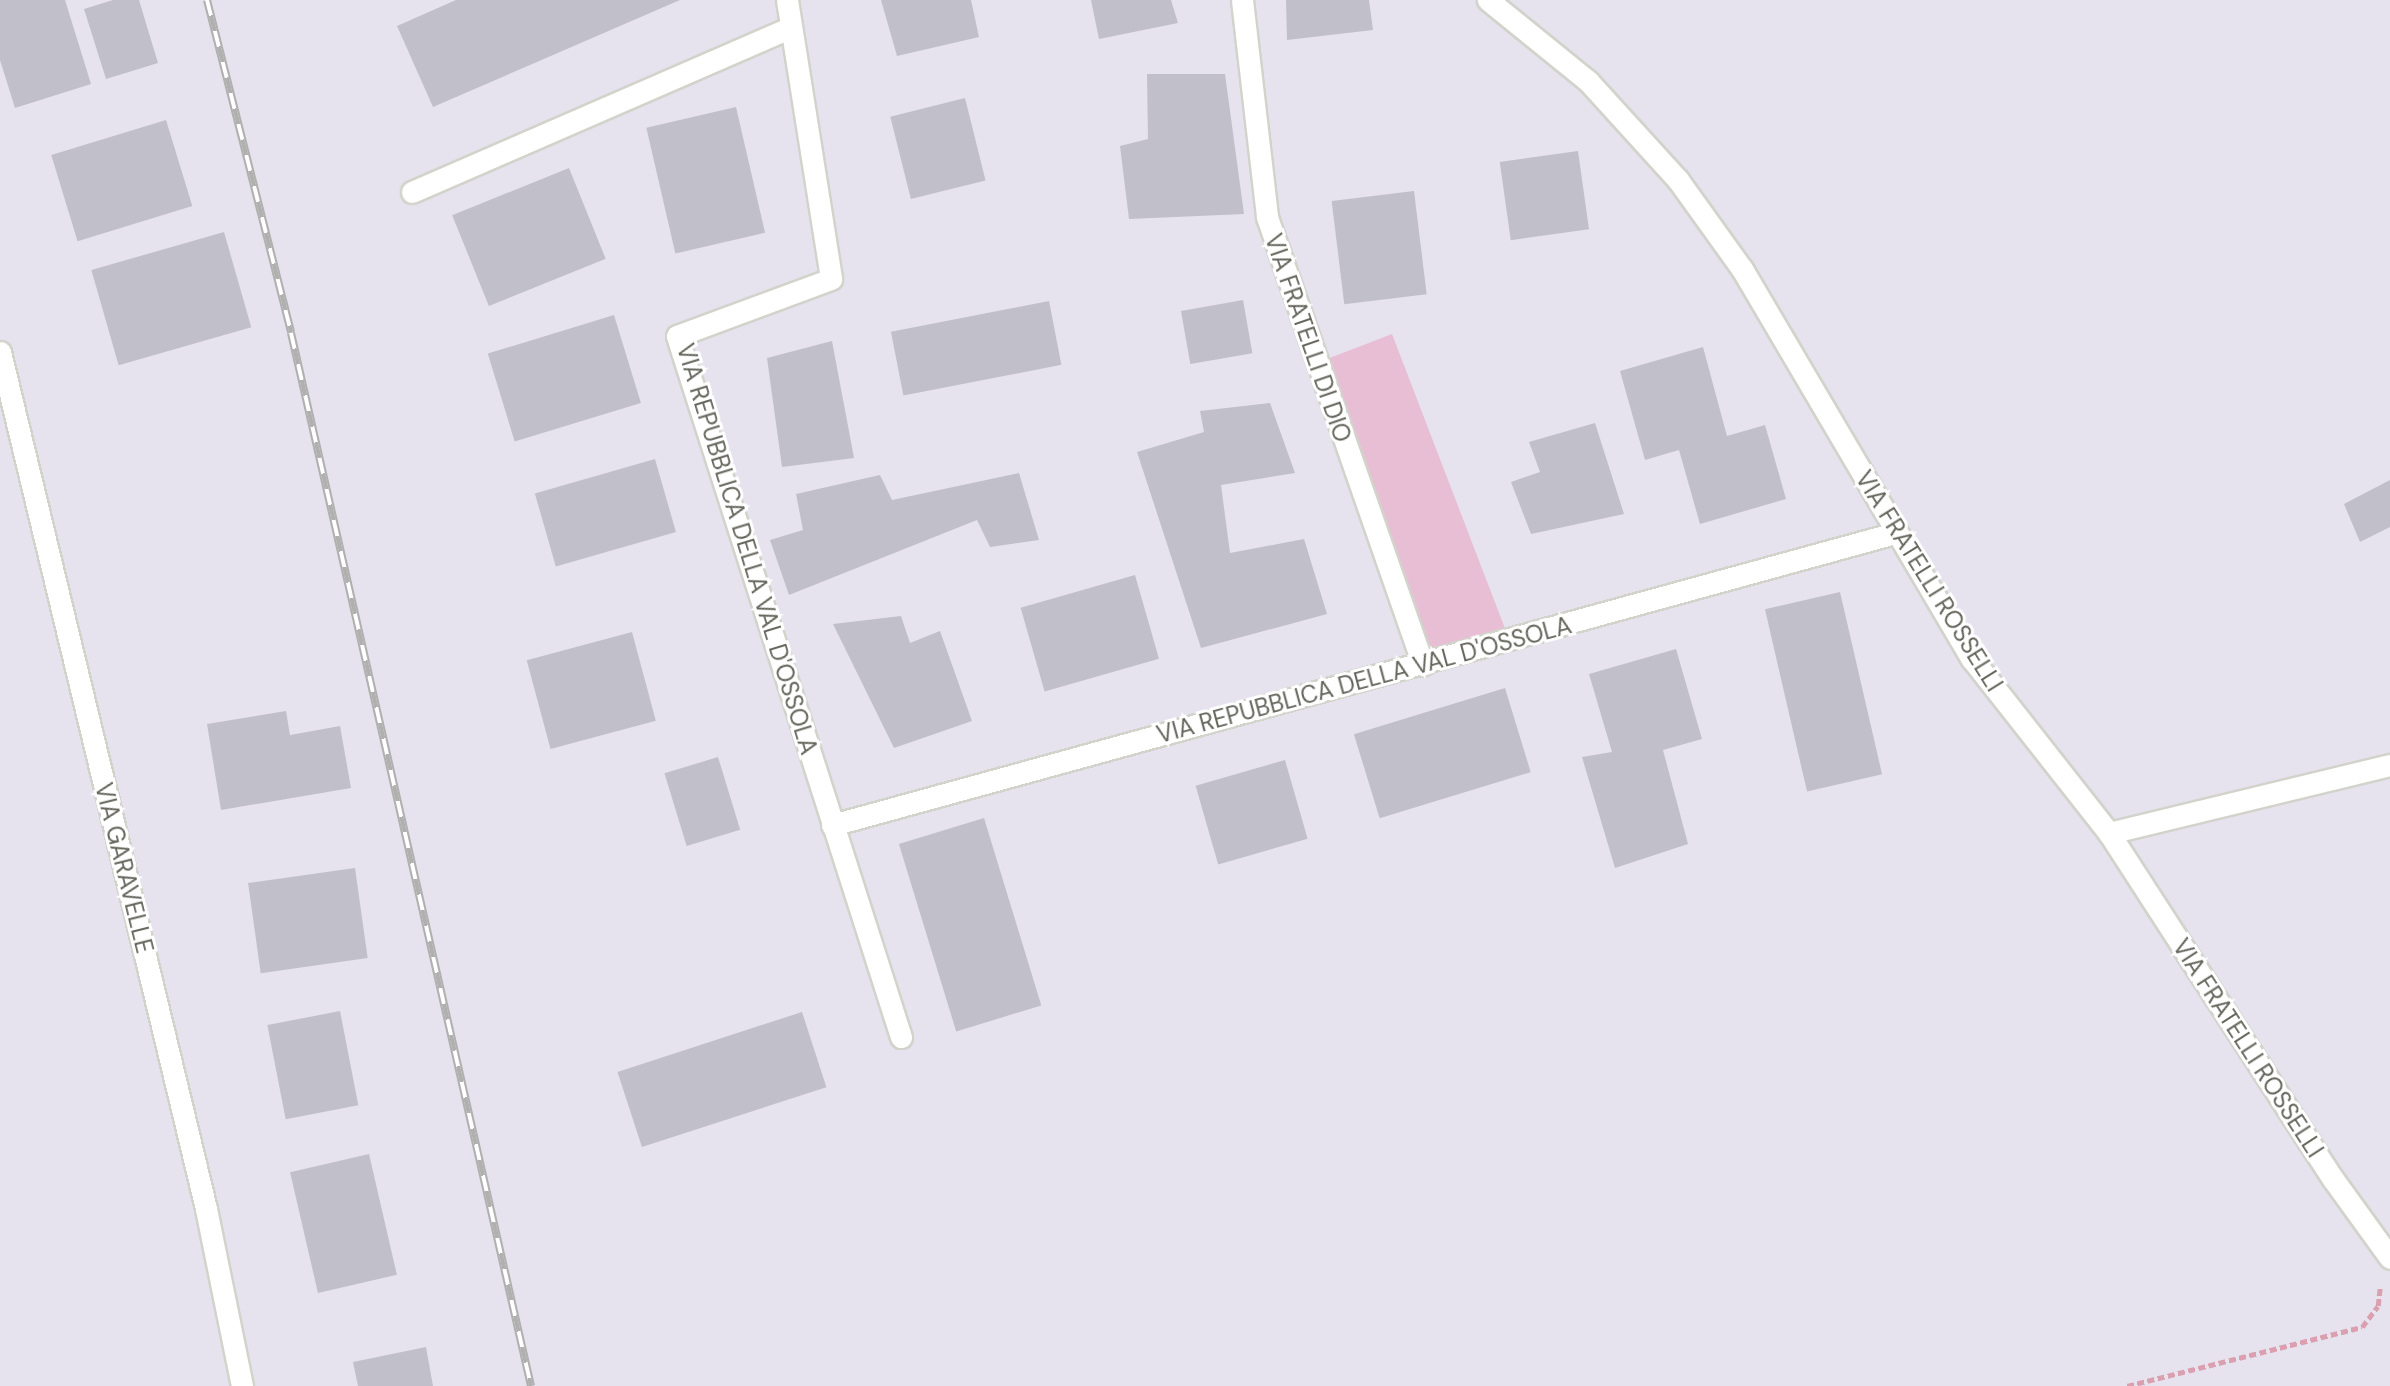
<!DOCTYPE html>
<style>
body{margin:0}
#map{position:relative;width:2390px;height:1386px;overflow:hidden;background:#e6e3ef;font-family:"DM Sans",sans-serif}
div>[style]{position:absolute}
.green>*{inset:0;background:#e8bed4;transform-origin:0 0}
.building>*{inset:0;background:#c1bfca;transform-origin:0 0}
.path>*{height:4.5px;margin-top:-2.25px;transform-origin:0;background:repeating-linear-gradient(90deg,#daa0b0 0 7px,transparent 0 10.5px)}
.roads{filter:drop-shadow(2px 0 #d2d3cb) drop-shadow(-2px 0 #d2d3cb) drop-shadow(0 2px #d2d3cb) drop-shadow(0 -2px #d2d3cb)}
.minor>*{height:21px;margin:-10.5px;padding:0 10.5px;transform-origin:10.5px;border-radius:10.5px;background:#fff}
.tertiary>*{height:21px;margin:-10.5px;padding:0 10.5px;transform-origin:10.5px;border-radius:10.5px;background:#fff}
.secondary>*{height:21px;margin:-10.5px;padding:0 10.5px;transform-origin:10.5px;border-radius:10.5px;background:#fff}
.rail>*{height:8px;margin-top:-4px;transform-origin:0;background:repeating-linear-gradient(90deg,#fff 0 16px,#b0b0ae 0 32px);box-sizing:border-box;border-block:2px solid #b0b0ae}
span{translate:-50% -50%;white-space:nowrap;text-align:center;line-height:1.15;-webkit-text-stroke:6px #fff;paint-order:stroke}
.street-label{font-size:24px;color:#64645b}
</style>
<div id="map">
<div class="green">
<div style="left:1392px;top:334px;width:329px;height:80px;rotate:69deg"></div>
</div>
<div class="building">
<div style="clip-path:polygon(0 0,65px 0,91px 84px,15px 108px,0 60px)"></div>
<div style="clip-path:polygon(113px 0,139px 0,158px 63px,106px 79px,84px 9px)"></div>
<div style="clip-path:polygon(456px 0,680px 0,433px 107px,397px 26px)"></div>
<div style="clip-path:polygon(881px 0,971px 0,979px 37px,897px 56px)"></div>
<div style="clip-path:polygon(1091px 0,1171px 0,1178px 23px,1099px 39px)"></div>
<div style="clip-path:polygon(1286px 0,1369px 0,1373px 30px,1287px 40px)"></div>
<div style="clip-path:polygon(1147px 74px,1225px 74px,1244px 214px,1129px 219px,1120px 146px,1148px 139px)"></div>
<div style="left:965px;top:98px;width:85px;height:77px;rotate:76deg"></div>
<div style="left:736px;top:107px;width:129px;height:92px;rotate:77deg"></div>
<div style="left:166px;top:120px;width:90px;height:120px;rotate:73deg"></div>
<div style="left:1578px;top:151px;width:79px;height:79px;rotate:82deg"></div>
<div style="left:569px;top:168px;width:98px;height:126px;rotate:68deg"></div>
<div style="left:1414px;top:191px;width:104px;height:83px;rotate:83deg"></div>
<div style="left:224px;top:232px;width:99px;height:138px;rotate:74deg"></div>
<div style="left:1243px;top:300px;width:54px;height:63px;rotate:80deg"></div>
<div style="left:1049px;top:301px;width:65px;height:161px;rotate:79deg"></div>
<div style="left:614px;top:315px;width:92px;height:132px;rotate:73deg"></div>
<div style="clip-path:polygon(832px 341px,854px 458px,782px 467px,767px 358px)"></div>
<div style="clip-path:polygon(1703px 347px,1727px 436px,1765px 425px,1786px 499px,1700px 524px,1679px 450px,1645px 460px,1620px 371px)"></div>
<div style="clip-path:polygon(1270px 403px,1295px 473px,1221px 485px,1230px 553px,1304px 539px,1327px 614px,1201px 648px,1137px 452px,1204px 432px,1200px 411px)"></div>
<div style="clip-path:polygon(1595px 423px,1624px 514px,1531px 534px,1511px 482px,1540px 472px,1529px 442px)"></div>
<div style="left:655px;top:459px;width:76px;height:125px;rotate:74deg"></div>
<div style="clip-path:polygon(1019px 473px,1039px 540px,990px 547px,977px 520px,789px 595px,770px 540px,803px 530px,796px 494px,880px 475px,892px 500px)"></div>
<div style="clip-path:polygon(2390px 480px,2390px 527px,2360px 542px,2344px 504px)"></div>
<div style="left:1135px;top:575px;width:87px;height:119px;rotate:74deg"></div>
<div style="left:1840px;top:592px;width:187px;height:77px;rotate:77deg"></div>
<div style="clip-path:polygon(901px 616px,910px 643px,940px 631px,972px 721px,894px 748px,833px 624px)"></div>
<div style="left:632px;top:632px;width:92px;height:109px;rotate:75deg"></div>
<div style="clip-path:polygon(1676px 649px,1702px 739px,1663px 750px,1688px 844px,1615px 868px,1582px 757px,1612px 752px,1589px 674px)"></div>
<div style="left:1505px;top:688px;width:88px;height:158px;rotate:73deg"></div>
<div style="clip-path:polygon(286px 711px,290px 735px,340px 726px,351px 788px,221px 810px,207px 724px)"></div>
<div style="left:718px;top:757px;width:76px;height:56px;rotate:73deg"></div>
<div style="left:1285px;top:760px;width:82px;height:93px;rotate:74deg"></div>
<div style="left:984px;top:818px;width:196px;height:89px;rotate:73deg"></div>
<div style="left:355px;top:868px;width:91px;height:108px;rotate:82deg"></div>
<div style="left:340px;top:1011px;width:96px;height:74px;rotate:79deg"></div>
<div style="left:802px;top:1012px;width:79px;height:194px;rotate:72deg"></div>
<div style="left:369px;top:1154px;width:124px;height:81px;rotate:77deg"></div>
<div style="clip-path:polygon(426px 1347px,433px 1386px,358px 1386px,353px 1362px)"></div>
</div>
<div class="path">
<div style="left:2127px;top:1386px;width:242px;rotate:-14.1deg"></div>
<div style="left:2362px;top:1327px;width:26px;rotate:-53deg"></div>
<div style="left:2378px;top:1306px;width:18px;rotate:-84deg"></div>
</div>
<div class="roads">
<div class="minor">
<div style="left:787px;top:0;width:282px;rotate:81deg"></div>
<div style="left:831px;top:279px;width:164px;rotate:159.7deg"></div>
<div style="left:677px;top:336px;width:736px;rotate:72.28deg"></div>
<div style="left:1242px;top:0;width:218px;rotate:83.4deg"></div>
<div style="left:1267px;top:217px;width:474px;rotate:70.8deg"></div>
<div style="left:412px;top:192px;width:413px;rotate:-23.5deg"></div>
<div style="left:832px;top:825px;width:1102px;rotate:-15.36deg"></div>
<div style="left:2109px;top:833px;width:289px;rotate:-13.6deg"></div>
</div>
<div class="tertiary">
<div style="left:1488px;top:0;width:129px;rotate:39deg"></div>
<div style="left:1588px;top:81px;width:134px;rotate:47.7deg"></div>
<div style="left:1678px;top:180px;width:110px;rotate:54.3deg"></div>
<div style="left:1742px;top:269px;width:453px;rotate:59.5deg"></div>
<div style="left:1972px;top:659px;width:221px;rotate:51.8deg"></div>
<div style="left:2109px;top:833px;width:412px;rotate:57.1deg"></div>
<div style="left:2333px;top:1179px;width:97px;rotate:54.2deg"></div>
</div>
<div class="secondary">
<div style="left:0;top:352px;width:881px;rotate:76.48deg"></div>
<div style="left:206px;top:1209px;width:181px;rotate:78.5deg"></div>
</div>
</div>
<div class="rail">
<div style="left:207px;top:0;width:343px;rotate:75.8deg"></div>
<div style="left:291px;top:333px;width:1080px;rotate:77.16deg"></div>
</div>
<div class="street-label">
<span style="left:1308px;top:338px;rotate:71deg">VIA FRATELLI DI DIO</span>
<span style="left:747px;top:549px;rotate:73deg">VIA REPUBBLICA DELLA VAL D'OSSOLA</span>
<span style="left:1929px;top:581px;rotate:58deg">VIA FRATELLI ROSSELLI</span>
<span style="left:1364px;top:680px;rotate:-15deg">VIA REPUBBLICA DELLA VAL D'OSSOLA</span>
<span style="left:124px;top:868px;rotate:76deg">VIA GARAVELLE</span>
<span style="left:2248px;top:1048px;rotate:57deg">VIA FRATELLI ROSSELLI</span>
</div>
</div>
